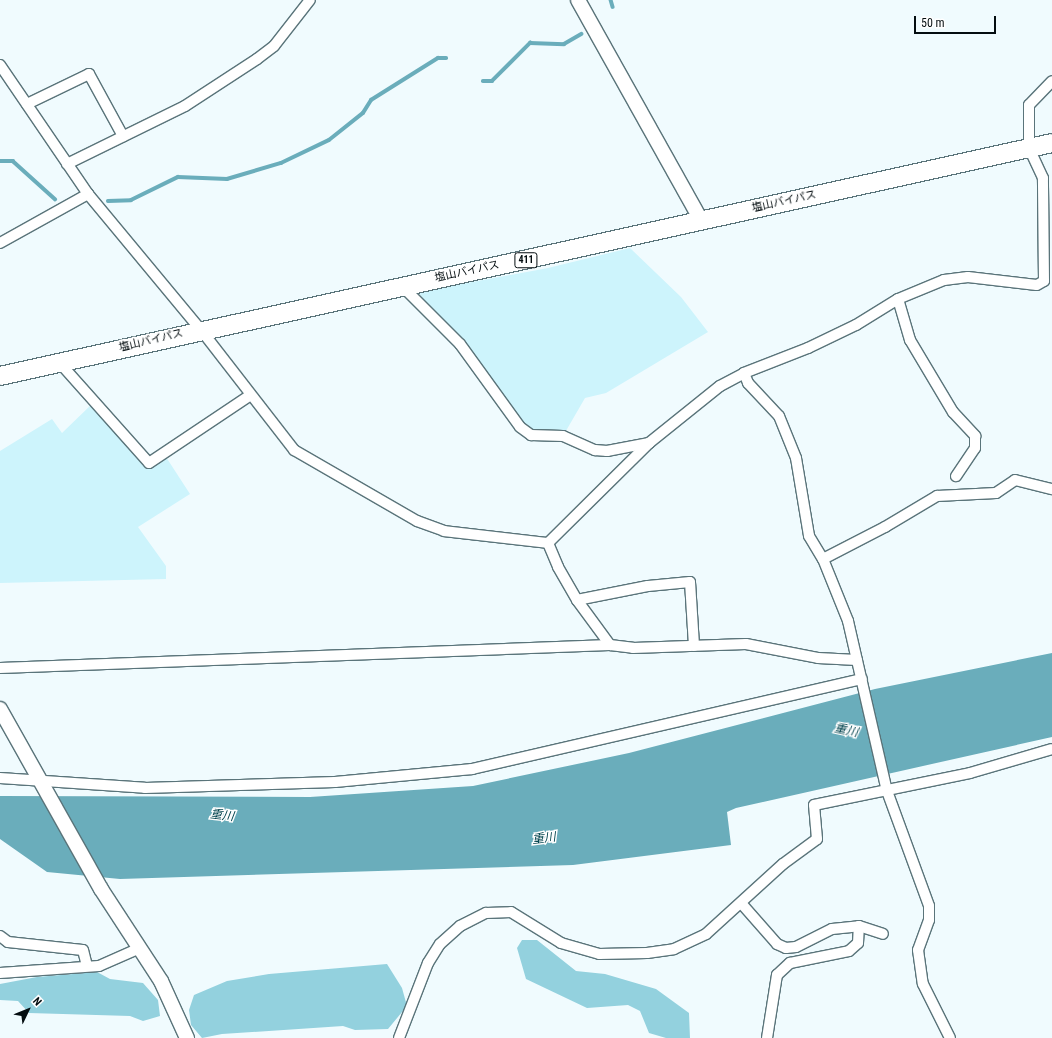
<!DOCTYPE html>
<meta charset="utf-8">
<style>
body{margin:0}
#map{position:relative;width:1052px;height:1038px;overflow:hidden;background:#f0fbfe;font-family:"Roboto Condensed","Noto Sans JP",sans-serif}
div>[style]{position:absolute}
.built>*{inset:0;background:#cdf4fc}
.green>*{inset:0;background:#93d1de}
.water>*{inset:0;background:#6aadbb}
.stream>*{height:3.5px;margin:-1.75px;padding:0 1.75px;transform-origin:1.75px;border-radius:1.75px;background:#6aadbb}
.roads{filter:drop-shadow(1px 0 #5a747a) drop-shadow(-1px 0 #5a747a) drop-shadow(0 1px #5a747a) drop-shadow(0 -1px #5a747a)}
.street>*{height:10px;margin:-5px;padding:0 5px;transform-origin:5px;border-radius:5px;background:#fff}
.secondary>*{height:14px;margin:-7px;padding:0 7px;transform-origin:7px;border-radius:7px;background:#fff}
.highway>*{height:18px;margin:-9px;padding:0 9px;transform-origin:9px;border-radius:9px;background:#fff}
span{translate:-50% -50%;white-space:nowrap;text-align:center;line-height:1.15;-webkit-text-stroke:3px #fff;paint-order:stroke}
.shield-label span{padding:1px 3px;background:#fff;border:1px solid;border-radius:3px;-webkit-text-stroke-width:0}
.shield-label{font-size:10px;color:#040d10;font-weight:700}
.street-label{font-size:11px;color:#040d10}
.water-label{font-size:12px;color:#04454f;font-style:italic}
.north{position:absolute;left:8px;top:990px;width:40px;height:40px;-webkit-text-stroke:3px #fff;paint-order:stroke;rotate:47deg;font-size:11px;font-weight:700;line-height:16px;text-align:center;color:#040d10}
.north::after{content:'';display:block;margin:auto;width:14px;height:18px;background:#040d10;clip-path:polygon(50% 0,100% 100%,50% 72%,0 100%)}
.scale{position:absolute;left:914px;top:16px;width:82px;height:18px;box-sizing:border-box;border:2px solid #040d10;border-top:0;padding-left:5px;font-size:12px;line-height:14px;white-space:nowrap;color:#040d10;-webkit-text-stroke:3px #fff;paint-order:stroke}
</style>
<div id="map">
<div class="built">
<div style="clip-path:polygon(630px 248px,681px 297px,708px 332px,606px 393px,585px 398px,563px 436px,531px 435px,418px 292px,548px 268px)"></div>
<div style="clip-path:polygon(92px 404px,148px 467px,166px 457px,190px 494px,138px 527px,166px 566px,166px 579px,0 583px,0 451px,52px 419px,62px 433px)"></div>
</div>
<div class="green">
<div style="clip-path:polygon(522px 940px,537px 940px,576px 971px,605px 974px,656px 989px,689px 1013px,690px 1038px,666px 1038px,649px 1033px,640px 1011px,628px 1005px,587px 1008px,526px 979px,517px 948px)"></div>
<div style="clip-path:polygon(387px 964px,402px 988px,407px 1006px,388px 1029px,355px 1030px,343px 1026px,222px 1034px,202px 1038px,191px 1025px,189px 1010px,194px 995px,227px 981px,269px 974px)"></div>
<div style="clip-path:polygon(97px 972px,110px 979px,143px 983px,158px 1000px,160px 1016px,143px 1021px,130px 1016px,29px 1013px,18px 1001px,0 1000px,0 984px,37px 977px)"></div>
</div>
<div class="water">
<div style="clip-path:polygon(1052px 653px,1052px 737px,736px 808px,727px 812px,731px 845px,573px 865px,120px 879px,47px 872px,0 839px,0 796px,310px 797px,473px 786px,629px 753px,875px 689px)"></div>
</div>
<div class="stream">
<div style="left:611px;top:0;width:7px;rotate:74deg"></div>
<div style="left:483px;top:81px;width:9px"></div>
<div style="left:492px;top:81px;width:54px;rotate:-45deg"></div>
<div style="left:530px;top:43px;width:34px;rotate:2deg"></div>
<div style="left:564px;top:44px;width:20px;rotate:-30deg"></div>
<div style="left:0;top:161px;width:13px"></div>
<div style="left:13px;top:161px;width:57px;rotate:42.1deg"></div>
<div style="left:108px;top:201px;width:23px;rotate:-2deg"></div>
<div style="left:131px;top:200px;width:52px;rotate:-26.1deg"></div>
<div style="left:178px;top:177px;width:49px;rotate:2.3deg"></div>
<div style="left:227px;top:179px;width:56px;rotate:-16.5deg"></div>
<div style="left:281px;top:163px;width:53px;rotate:-25.6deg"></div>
<div style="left:329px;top:140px;width:43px;rotate:-38.5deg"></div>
<div style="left:363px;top:113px;width:15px;rotate:-58deg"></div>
<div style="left:371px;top:100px;width:79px;rotate:-32.1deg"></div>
<div style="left:438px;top:58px;width:8px"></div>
</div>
<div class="roads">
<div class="street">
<div style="left:0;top:65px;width:156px;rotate:55.7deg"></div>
<div style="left:88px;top:194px;width:177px;rotate:50.3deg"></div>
<div style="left:201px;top:330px;width:152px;rotate:52.2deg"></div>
<div style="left:294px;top:450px;width:142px;rotate:30deg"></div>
<div style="left:417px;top:521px;width:29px;rotate:20deg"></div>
<div style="left:444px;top:531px;width:105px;rotate:6.6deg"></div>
<div style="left:27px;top:104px;width:69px;rotate:-25.8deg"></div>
<div style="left:89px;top:74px;width:71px;rotate:61.3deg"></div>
<div style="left:67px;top:164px;width:131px;rotate:-26.2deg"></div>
<div style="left:185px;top:106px;width:86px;rotate:-33.1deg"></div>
<div style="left:257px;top:59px;width:21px;rotate:-37deg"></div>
<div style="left:274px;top:46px;width:58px;rotate:-52deg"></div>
<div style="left:0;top:243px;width:101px;rotate:-29.1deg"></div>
<div style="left:401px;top:285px;width:83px;rotate:45deg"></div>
<div style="left:460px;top:344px;width:102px;rotate:54.1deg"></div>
<div style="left:520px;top:427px;width:14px;rotate:36deg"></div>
<div style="left:531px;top:435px;width:32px;rotate:2deg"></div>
<div style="left:563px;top:436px;width:35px;rotate:24deg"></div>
<div style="left:595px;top:450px;width:12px;rotate:5deg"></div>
<div style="left:607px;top:451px;width:43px;rotate:-10.8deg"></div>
<div style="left:898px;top:299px;width:43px;rotate:73.7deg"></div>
<div style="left:910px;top:340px;width:84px;rotate:59.2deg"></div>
<div style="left:953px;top:412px;width:33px;rotate:47deg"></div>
<div style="left:975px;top:436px;width:12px;rotate:90deg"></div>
<div style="left:975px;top:448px;width:34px;rotate:124deg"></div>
<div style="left:59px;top:362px;width:135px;rotate:48.3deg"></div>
<div style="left:149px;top:463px;width:120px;rotate:-33.8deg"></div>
<div style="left:744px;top:373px;width:11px;rotate:68deg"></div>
<div style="left:748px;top:383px;width:45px;rotate:46.8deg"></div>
<div style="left:779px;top:416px;width:45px;rotate:68deg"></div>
<div style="left:796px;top:458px;width:79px;rotate:80.5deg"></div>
<div style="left:809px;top:536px;width:27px;rotate:59deg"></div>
<div style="left:823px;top:559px;width:67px;rotate:68deg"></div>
<div style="left:848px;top:621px;width:174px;rotate:77.1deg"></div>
<div style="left:887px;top:791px;width:122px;rotate:69.9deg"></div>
<div style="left:929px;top:906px;width:14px;rotate:90deg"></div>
<div style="left:929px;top:920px;width:32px;rotate:110deg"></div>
<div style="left:918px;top:950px;width:34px;rotate:82deg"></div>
<div style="left:923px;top:984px;width:60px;rotate:63.4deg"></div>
<div style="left:548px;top:543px;width:142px;rotate:-44.7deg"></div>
<div style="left:649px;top:443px;width:91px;rotate:-38.8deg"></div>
<div style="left:720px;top:386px;width:27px;rotate:-28deg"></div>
<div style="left:744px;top:373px;width:69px;rotate:-21.3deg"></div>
<div style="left:808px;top:348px;width:53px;rotate:-25.6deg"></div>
<div style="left:856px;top:325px;width:49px;rotate:-31.8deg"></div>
<div style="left:898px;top:299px;width:50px;rotate:-22.4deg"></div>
<div style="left:944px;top:280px;width:24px;rotate:-7deg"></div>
<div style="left:968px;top:277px;width:69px;rotate:6.6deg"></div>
<div style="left:1037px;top:285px;width:8px;rotate:-30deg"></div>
<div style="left:1044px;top:281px;width:103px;rotate:-90.6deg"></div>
<div style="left:1043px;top:178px;width:33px;rotate:-115deg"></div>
<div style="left:1029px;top:148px;width:43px;rotate:-90deg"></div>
<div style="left:1029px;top:105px;width:33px;rotate:-46deg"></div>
<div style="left:548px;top:543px;width:26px;rotate:67deg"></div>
<div style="left:558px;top:567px;width:38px;rotate:60deg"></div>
<div style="left:577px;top:600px;width:56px;rotate:53.7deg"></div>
<div style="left:823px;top:559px;width:70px;rotate:-27.3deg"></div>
<div style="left:885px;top:527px;width:61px;rotate:-30.8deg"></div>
<div style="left:937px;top:496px;width:59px;rotate:-2.9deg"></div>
<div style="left:996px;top:493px;width:23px;rotate:-34deg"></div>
<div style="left:1015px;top:480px;width:38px;rotate:14deg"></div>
<div style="left:577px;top:600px;width:72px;rotate:-11.2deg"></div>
<div style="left:648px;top:586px;width:42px;rotate:-5.4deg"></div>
<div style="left:690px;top:582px;width:64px;rotate:86.4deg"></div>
<div style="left:0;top:668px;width:610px;rotate:-2.16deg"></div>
<div style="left:610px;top:645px;width:23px;rotate:7deg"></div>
<div style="left:633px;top:648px;width:113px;rotate:-2deg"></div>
<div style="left:746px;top:644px;width:73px;rotate:11deg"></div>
<div style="left:818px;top:658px;width:39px;rotate:3deg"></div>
<div style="left:0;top:778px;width:145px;rotate:3.9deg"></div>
<div style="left:145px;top:788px;width:190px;rotate:-1.8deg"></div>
<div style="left:335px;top:782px;width:138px;rotate:-5.4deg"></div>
<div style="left:472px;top:769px;width:400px;rotate:-13deg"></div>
<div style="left:741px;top:903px;width:55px;rotate:48.7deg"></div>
<div style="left:777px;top:944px;width:10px;rotate:24deg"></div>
<div style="left:786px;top:948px;width:10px;rotate:-6deg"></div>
<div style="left:796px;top:947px;width:40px;rotate:-26.6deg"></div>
<div style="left:832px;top:929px;width:27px;rotate:-6deg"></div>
<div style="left:859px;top:926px;width:25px;rotate:18deg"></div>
<div style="left:0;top:936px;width:10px;rotate:37deg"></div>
<div style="left:8px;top:942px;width:75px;rotate:6.1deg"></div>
<div style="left:83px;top:950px;width:16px;rotate:76deg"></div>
<div style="left:0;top:973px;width:99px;rotate:-4deg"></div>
<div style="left:99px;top:966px;width:45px;rotate:-23.7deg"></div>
<div style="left:399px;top:1038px;width:80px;rotate:-68.9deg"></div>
<div style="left:428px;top:963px;width:22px;rotate:-58deg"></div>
<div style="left:440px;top:944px;width:27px;rotate:-42deg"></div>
<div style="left:460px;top:926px;width:29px;rotate:-27deg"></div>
<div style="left:486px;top:913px;width:25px;rotate:-2deg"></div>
<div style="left:511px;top:912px;width:59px;rotate:31.8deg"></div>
<div style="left:561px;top:943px;width:40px;rotate:16deg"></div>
<div style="left:599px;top:954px;width:48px;rotate:-1.2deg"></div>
<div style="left:647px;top:953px;width:27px;rotate:-8deg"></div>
<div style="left:674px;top:949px;width:35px;rotate:-25deg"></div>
<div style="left:706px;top:934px;width:104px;rotate:-42.3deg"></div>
<div style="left:783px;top:864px;width:42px;rotate:-36.3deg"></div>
<div style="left:817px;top:839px;width:34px;rotate:-95deg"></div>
<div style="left:814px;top:805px;width:159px;rotate:-11.6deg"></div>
<div style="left:970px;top:773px;width:85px;rotate:-16.3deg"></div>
<div style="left:767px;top:1038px;width:64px;rotate:-81deg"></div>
<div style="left:777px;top:975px;width:18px;rotate:-43deg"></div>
<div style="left:790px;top:963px;width:60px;rotate:-11.5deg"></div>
<div style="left:849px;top:951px;width:12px;rotate:-42deg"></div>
<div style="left:858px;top:943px;width:17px;rotate:-87deg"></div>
</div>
<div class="secondary">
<div style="left:578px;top:0;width:252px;rotate:60.8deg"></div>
<div style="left:0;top:709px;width:206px;rotate:60.7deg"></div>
<div style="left:101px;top:889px;width:110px;rotate:56.9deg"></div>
<div style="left:161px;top:981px;width:63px;rotate:65.5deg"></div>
</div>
<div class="highway">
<div style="left:0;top:376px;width:1077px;rotate:-12.49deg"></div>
</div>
</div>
<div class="shield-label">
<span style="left:526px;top:260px">411</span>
</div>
<div class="street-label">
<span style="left:784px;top:202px;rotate:-12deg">塩山バイパス</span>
<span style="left:467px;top:272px;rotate:-12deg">塩山バイパス</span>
<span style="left:151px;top:341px;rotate:-13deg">塩山バイパス</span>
</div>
<div class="water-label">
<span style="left:846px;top:731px;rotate:12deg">重川</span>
<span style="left:222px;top:816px;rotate:7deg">重川</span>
<span style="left:544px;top:839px;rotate:-7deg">重川</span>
</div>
<div class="north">N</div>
<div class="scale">50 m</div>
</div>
